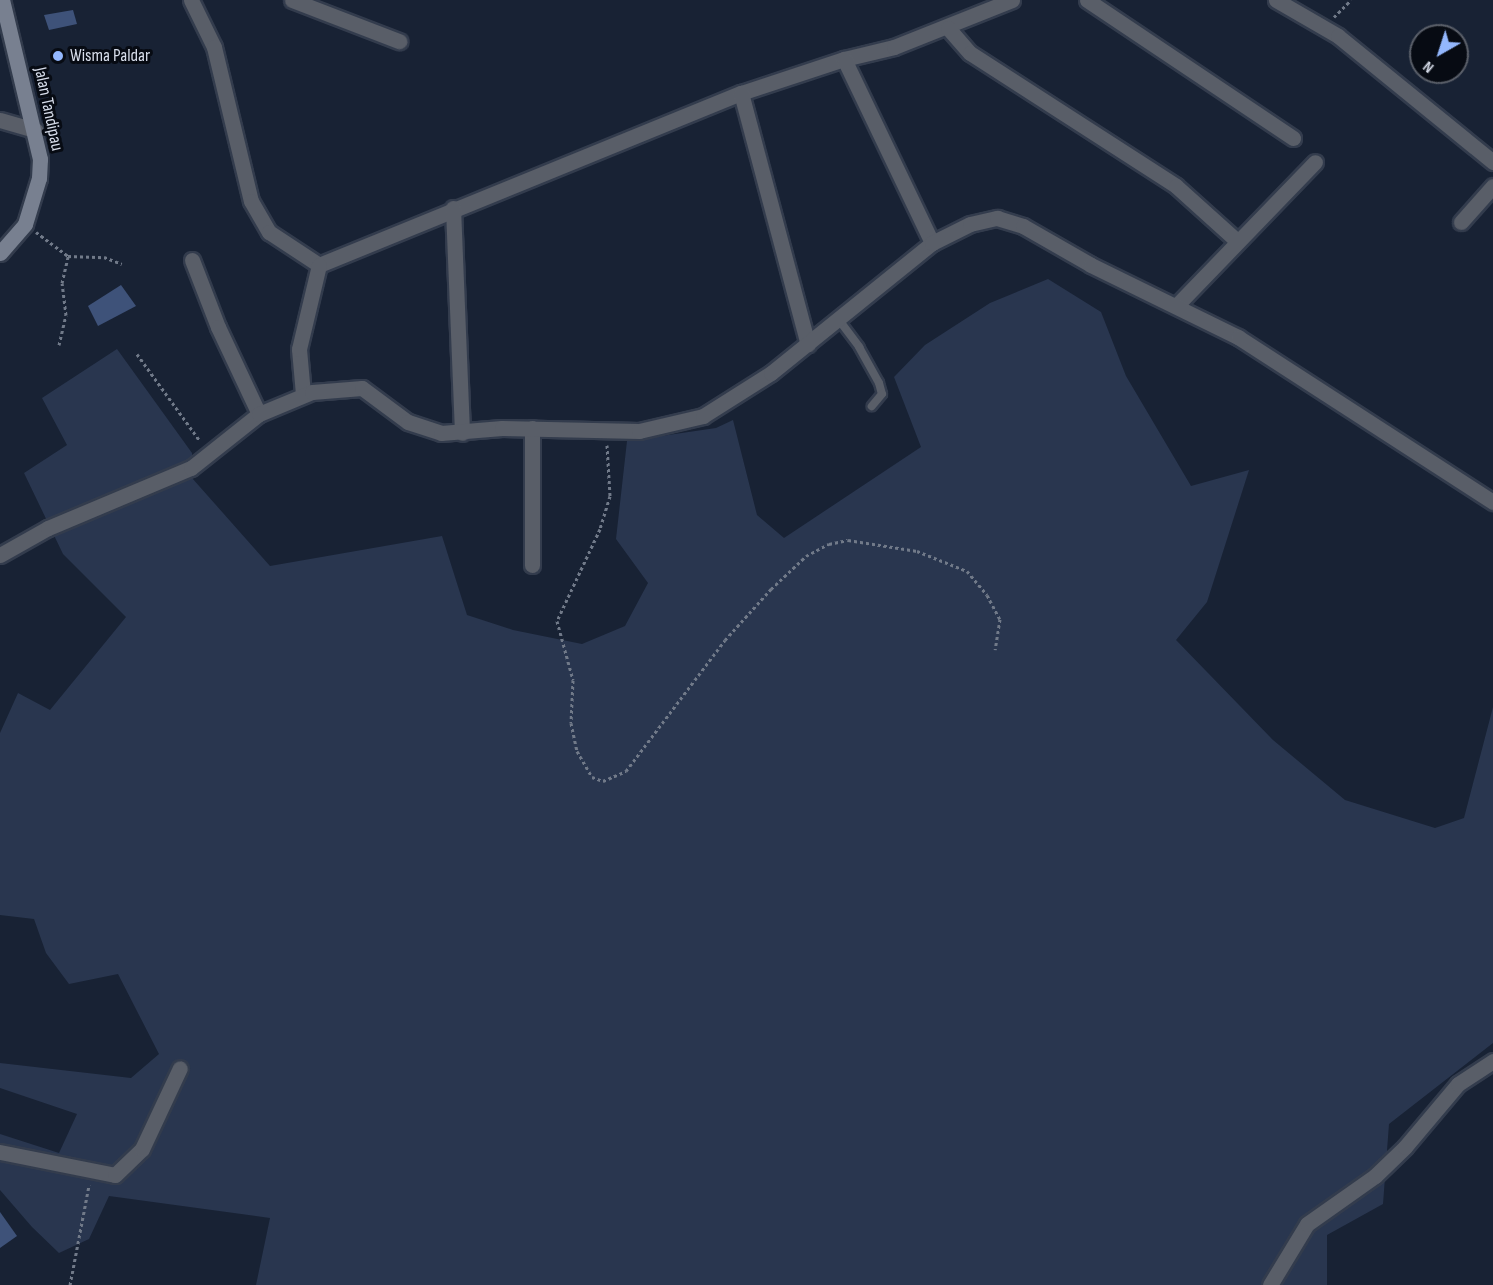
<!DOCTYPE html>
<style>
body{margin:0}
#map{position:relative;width:1493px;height:1285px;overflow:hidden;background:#182234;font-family:"Sofia Sans Condensed",sans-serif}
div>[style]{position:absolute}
.green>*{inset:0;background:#29364f}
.building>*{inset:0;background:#3e5279}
.path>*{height:3px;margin-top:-1.5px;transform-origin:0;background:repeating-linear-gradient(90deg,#717a89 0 3px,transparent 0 6px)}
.roads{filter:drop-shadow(2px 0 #333c4d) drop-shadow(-2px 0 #333c4d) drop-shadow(0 2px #333c4d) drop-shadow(0 -2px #333c4d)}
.lane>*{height:8px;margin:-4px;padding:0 4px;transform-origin:4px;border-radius:4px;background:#595e68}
.street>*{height:15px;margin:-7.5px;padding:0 7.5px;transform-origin:7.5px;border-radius:7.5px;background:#595e68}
.secondary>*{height:15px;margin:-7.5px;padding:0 7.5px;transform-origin:7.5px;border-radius:7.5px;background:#788090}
.dots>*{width:16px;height:16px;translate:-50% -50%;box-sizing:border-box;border:3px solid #070b13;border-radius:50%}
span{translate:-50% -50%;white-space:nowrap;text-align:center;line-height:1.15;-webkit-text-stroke:6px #070b13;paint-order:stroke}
.poi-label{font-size:18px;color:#d7ddea}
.left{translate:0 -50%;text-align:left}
.street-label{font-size:18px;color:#d7ddea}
.north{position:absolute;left:1409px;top:24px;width:60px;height:60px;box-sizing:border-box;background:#070b13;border:2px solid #5a5f69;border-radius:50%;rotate:219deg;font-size:16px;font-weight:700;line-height:24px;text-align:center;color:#d7ddea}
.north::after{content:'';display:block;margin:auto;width:21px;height:27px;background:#93b7fd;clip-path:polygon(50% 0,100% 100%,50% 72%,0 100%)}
</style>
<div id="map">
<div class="green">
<div style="clip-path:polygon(1048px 279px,1101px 312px,1126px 376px,1191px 486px,1249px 470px,1207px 602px,1176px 640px,1273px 740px,1345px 800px,1435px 828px,1464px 818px,1493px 707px,1493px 1043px,1389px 1124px,1383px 1204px,1327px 1235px,1327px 1285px,256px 1285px,270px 1218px,109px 1196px,89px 1239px,59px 1253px,32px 1227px,0 1190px,0 1134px,59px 1153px,77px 1114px,0 1088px,0 1063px,131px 1078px,159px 1054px,118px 974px,69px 984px,46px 953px,34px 919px,0 915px,0 733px,18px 693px,50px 710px,126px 617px,63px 554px,24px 473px,67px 445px,42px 398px,117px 349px,192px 453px,192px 478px,270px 566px,442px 536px,467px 615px,513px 630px,582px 644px,625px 626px,648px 583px,616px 539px,627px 441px,716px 428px,733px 420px,757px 515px,784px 538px,921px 447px,894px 377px,925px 345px,990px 303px)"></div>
</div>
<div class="building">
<div style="clip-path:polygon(73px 10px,77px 24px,49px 30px,44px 15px)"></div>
<div style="clip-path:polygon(121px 285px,136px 306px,98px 326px,88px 306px)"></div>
<div style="clip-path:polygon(0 1212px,17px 1236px,0 1248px)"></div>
</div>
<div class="path">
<div style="left:1334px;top:17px;width:24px;rotate:-45deg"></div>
<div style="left:36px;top:232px;width:40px;rotate:37deg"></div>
<div style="left:68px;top:256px;width:36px;rotate:2deg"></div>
<div style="left:104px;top:257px;width:19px;rotate:21deg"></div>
<div style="left:59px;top:345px;width:31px;rotate:-77deg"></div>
<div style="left:66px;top:315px;width:32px;rotate:-97deg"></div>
<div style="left:62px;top:283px;width:28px;rotate:-77deg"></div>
<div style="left:137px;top:354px;width:107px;rotate:54.1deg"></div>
<div style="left:607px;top:445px;width:51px;rotate:86.6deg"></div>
<div style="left:610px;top:496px;width:34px;rotate:107deg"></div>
<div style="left:600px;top:529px;width:102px;rotate:115.1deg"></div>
<div style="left:557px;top:621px;width:61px;rotate:74.8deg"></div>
<div style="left:573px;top:680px;width:43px;rotate:92.7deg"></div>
<div style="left:571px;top:723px;width:29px;rotate:78deg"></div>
<div style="left:577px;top:751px;width:30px;rotate:60deg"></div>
<div style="left:592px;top:777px;width:12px;rotate:20deg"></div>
<div style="left:603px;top:781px;width:25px;rotate:-23deg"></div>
<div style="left:626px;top:771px;width:164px;rotate:-52.9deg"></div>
<div style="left:725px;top:640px;width:69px;rotate:-48deg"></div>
<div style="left:771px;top:589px;width:48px;rotate:-43.3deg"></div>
<div style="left:806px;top:556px;width:26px;rotate:-28deg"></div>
<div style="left:829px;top:544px;width:19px;rotate:-12deg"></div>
<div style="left:848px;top:540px;width:70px;rotate:9.1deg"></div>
<div style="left:917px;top:551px;width:54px;rotate:21.8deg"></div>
<div style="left:967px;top:571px;width:31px;rotate:50deg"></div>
<div style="left:987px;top:595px;width:27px;rotate:62deg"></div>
<div style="left:1000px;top:619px;width:31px;rotate:99deg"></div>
<div style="left:70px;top:1285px;width:102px;rotate:-79.2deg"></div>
</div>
<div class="roads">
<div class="lane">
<div style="left:839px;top:320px;width:34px;rotate:53deg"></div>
<div style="left:859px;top:347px;width:41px;rotate:60.9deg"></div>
<div style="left:879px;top:383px;width:11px;rotate:75deg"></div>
<div style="left:882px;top:394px;width:16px;rotate:130deg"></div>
</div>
<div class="street">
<div style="left:191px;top:0;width:52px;rotate:63.9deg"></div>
<div style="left:214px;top:47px;width:158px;rotate:76.5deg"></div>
<div style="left:251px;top:201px;width:36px;rotate:60deg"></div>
<div style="left:269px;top:232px;width:60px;rotate:33.4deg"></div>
<div style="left:319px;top:265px;width:456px;rotate:-22.2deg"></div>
<div style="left:741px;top:93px;width:108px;rotate:-18.3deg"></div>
<div style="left:844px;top:59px;width:51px;rotate:-13.5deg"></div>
<div style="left:894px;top:47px;width:127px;rotate:-21.7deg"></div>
<div style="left:292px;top:0;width:115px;rotate:21deg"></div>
<div style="left:1087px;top:0;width:248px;rotate:33.8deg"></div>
<div style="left:1276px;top:0;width:72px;rotate:30.1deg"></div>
<div style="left:1338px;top:36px;width:200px;rotate:39.1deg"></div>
<div style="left:948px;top:28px;width:33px;rotate:49deg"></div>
<div style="left:970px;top:53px;width:245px;rotate:32.8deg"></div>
<div style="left:1176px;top:186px;width:82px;rotate:42deg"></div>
<div style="left:844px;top:59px;width:204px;rotate:64.4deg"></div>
<div style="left:741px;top:93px;width:260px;rotate:75.1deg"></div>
<div style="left:0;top:120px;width:37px;rotate:16deg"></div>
<div style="left:453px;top:208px;width:225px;rotate:87.7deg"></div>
<div style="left:1461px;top:222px;width:48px;rotate:-48.4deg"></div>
<div style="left:192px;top:260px;width:72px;rotate:68.8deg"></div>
<div style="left:218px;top:327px;width:96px;rotate:64.8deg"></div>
<div style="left:1176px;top:306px;width:200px;rotate:-46deg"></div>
<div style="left:303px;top:394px;width:45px;rotate:-95.1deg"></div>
<div style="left:299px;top:349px;width:86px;rotate:-76.6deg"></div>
<div style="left:532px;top:428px;width:137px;rotate:90deg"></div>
<div style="left:0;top:555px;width:55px;rotate:-29.4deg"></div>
<div style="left:48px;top:528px;width:155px;rotate:-22.8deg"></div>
<div style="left:191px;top:468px;width:87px;rotate:-38.5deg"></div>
<div style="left:259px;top:414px;width:57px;rotate:-22.5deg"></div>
<div style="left:312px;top:392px;width:50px;rotate:-4.6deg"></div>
<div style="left:362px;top:388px;width:57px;rotate:36.5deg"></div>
<div style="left:408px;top:422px;width:35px;rotate:18deg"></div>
<div style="left:441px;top:433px;width:61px;rotate:-4.7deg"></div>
<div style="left:502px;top:428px;width:137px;rotate:1.3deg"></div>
<div style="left:639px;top:431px;width:66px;rotate:-13.2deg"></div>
<div style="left:703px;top:416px;width:80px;rotate:-32.3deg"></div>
<div style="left:771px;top:373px;width:207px;rotate:-38.9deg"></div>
<div style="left:932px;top:243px;width:42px;rotate:-26.6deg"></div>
<div style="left:970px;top:224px;width:28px;rotate:-13deg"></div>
<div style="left:997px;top:218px;width:27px;rotate:17deg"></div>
<div style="left:1023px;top:226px;width:78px;rotate:29.8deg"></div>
<div style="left:1091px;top:265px;width:164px;rotate:26.1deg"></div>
<div style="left:1238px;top:337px;width:304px;rotate:32.9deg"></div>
<div style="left:0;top:1152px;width:117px;rotate:11.3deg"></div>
<div style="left:115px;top:1175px;width:37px;rotate:-44deg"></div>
<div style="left:142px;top:1149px;width:89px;rotate:-64.9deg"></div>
<div style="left:1270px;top:1285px;width:71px;rotate:-58.8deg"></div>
<div style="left:1307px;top:1224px;width:83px;rotate:-35.2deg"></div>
<div style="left:1375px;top:1176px;width:42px;rotate:-44deg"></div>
<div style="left:1405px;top:1147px;width:82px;rotate:-49.9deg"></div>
<div style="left:1458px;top:1084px;width:42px;rotate:-33.3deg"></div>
</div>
<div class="secondary">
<div style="left:0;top:253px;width:38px;rotate:-49deg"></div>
<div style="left:25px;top:224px;width:48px;rotate:-73.1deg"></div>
<div style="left:39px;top:178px;width:19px;rotate:-87deg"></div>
<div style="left:40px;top:159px;width:163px;rotate:-103.4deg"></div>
</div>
</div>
<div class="dots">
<div style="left:58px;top:56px;background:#93b7fd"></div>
</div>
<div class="poi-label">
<span class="left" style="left:70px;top:56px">Wisma Paldar</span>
</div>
<div class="street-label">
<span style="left:48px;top:109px;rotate:78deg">Jalan Tandipau</span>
</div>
<div class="north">N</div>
</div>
